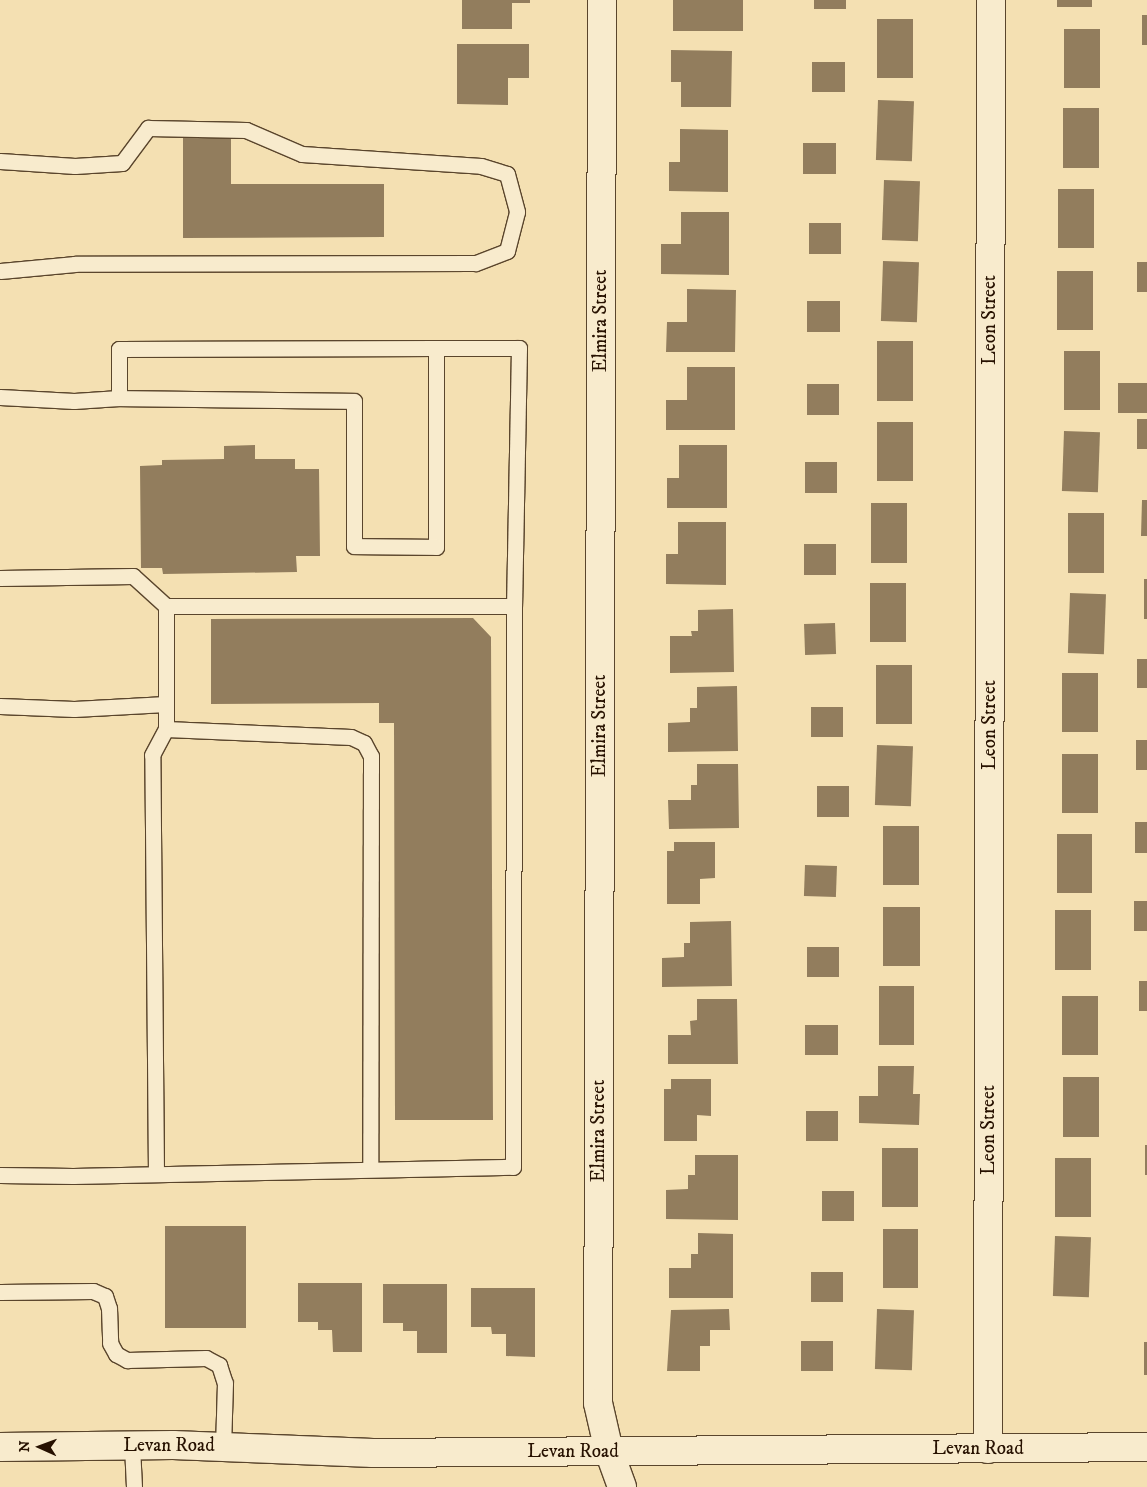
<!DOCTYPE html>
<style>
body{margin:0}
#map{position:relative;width:1147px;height:1487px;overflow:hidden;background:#f4e0b2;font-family:"IM FELL DW Pica",serif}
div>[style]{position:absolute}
.building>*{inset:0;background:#927d5d;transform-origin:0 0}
.roads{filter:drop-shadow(1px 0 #5a452c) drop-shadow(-1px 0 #5a452c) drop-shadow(0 1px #5a452c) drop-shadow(0 -1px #5a452c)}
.service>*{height:15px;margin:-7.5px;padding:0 7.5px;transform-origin:7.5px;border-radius:7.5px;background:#f8ebcd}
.minor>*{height:28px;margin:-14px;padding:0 14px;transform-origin:14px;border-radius:14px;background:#f8ebcd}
span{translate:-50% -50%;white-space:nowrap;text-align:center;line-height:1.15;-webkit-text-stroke:5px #f8ebcd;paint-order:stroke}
.street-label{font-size:19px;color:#271100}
.north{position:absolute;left:15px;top:1422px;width:50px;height:50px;-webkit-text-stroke:4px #f8ebcd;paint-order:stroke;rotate:272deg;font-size:14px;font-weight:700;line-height:20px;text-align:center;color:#271100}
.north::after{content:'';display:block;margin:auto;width:18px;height:22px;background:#271100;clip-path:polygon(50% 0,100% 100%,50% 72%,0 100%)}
</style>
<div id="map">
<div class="building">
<div style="clip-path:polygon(462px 0,530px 0,530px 3px,512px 3px,512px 29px,462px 29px)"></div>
<div style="left:673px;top:0;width:70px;height:31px"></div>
<div style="left:814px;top:0;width:32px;height:9px"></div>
<div style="left:1057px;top:0;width:35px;height:7px"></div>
<div style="left:1142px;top:15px;width:5px;height:30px"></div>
<div style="left:877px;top:19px;width:36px;height:59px"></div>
<div style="left:1064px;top:29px;width:36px;height:59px"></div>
<div style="clip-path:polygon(457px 44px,529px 44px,529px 78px,508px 78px,508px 105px,457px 104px)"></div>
<div style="clip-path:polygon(671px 50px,732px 51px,731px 107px,681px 107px,681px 82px,671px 82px)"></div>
<div style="left:812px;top:62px;width:33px;height:30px"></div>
<div style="left:878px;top:100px;width:36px;height:60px;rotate:2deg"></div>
<div style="left:1063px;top:108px;width:36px;height:60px"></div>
<div style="clip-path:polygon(680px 129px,728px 130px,728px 192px,669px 191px,669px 162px,680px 162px)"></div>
<div style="clip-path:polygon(183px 137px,231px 137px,231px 184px,384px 184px,384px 237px,183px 238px)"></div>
<div style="left:803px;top:143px;width:33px;height:31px"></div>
<div style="left:884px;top:180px;width:36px;height:60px;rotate:2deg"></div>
<div style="left:1058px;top:189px;width:36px;height:59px"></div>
<div style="clip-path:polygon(681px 212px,729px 212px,729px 275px,661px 274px,661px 244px,681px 244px)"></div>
<div style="left:841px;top:223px;width:31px;height:32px;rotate:90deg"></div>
<div style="left:883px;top:261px;width:36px;height:60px;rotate:2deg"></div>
<div style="left:1137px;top:262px;width:10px;height:30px"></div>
<div style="left:1057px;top:271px;width:36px;height:59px"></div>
<div style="clip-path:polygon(687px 289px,736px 290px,735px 352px,666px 352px,667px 322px,687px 322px)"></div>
<div style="left:807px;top:301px;width:33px;height:31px"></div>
<div style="left:877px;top:341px;width:36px;height:60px"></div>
<div style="left:1064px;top:351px;width:36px;height:59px"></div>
<div style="clip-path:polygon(687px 367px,735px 367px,735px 430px,666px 430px,666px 400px,687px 400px)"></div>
<div style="left:1118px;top:383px;width:29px;height:30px"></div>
<div style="left:839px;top:384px;width:31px;height:32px;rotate:90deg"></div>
<div style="left:1137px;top:419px;width:10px;height:30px"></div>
<div style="left:877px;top:422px;width:36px;height:59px"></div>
<div style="left:1064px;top:431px;width:36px;height:60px;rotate:2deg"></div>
<div style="clip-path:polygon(255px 445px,255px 459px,295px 459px,295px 469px,319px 469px,320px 556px,296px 556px,297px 572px,163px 574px,162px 568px,141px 568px,140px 466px,162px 465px,162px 460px,224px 459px,224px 446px)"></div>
<div style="clip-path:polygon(679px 445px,727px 445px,727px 508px,667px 508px,667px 478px,679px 478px)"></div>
<div style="left:805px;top:462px;width:32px;height:31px"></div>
<div style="clip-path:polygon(1142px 500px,1147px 500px,1147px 536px,1141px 536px)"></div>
<div style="left:871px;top:503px;width:36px;height:60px"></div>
<div style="left:1068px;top:513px;width:36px;height:60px"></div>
<div style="clip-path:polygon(678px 522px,726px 522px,726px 585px,666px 584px,666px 554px,678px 554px)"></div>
<div style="left:804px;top:544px;width:32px;height:31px"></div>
<div style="left:1144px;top:579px;width:3px;height:40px"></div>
<div style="left:870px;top:583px;width:36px;height:59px"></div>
<div style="left:1070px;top:593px;width:36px;height:60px;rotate:2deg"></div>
<div style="clip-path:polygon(733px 609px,734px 672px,670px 673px,670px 636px,692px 636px,691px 631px,698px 631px,698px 610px)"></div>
<div style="clip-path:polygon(473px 618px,491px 637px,493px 1120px,395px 1120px,394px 723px,379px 723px,379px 703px,211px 704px,211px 619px)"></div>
<div style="left:835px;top:623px;width:31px;height:31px;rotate:88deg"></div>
<div style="left:1147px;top:659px;width:29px;height:10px;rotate:90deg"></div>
<div style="left:876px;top:665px;width:36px;height:59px"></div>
<div style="left:1062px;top:673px;width:36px;height:59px"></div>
<div style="clip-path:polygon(737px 686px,738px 751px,668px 752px,668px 723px,690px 722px,690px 708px,697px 708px,697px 687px)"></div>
<div style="left:811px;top:707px;width:32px;height:30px"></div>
<div style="left:1136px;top:740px;width:11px;height:30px"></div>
<div style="left:877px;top:745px;width:36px;height:60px;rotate:2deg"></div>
<div style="left:1062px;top:754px;width:36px;height:59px"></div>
<div style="clip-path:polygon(697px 764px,738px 764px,739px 828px,669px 829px,668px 800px,691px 800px,691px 785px,697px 785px)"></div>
<div style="left:817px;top:786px;width:32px;height:31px"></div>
<div style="left:1135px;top:822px;width:12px;height:31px"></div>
<div style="left:883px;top:826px;width:36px;height:59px"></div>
<div style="left:1057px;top:834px;width:35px;height:59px"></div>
<div style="clip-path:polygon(674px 842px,715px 842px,715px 878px,700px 879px,700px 904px,667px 904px,667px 851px,674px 851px)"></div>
<div style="left:805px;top:865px;width:32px;height:31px;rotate:2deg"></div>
<div style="left:1134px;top:901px;width:13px;height:30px"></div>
<div style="left:883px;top:907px;width:37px;height:59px"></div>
<div style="left:1055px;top:910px;width:36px;height:60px"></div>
<div style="clip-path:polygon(731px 921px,732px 986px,662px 987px,662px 958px,684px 957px,684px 943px,690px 943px,690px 922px)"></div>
<div style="left:807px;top:947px;width:32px;height:30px"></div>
<div style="left:1139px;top:981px;width:8px;height:30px"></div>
<div style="left:879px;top:986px;width:35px;height:59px"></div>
<div style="left:1062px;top:996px;width:36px;height:59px"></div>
<div style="clip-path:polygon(697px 999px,737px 999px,738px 1064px,668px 1064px,668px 1035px,691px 1035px,690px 1021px,697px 1020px)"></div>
<div style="left:805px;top:1025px;width:33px;height:30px"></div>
<div style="clip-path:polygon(878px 1066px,914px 1066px,913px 1094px,920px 1094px,919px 1125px,859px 1123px,859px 1096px,878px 1096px)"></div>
<div style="left:1063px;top:1077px;width:36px;height:60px"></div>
<div style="clip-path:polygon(671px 1079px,711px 1079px,711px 1116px,697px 1115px,697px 1141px,664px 1141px,664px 1089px,671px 1089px)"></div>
<div style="left:806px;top:1111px;width:32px;height:30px"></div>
<div style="left:1145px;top:1145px;width:2px;height:30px"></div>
<div style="left:882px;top:1148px;width:36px;height:59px"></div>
<div style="clip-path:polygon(695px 1155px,738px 1155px,738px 1220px,666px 1219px,666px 1190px,688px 1189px,688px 1175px,695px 1175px)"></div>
<div style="left:1055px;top:1158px;width:36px;height:59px"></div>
<div style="left:822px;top:1191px;width:32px;height:30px"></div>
<div style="left:165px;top:1226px;width:81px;height:102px"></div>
<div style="left:883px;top:1229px;width:35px;height:59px"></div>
<div style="clip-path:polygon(698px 1233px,733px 1234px,733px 1298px,669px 1298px,669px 1268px,691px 1268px,691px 1254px,698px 1254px)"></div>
<div style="left:1055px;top:1236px;width:36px;height:60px;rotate:2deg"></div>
<div style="left:811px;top:1272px;width:32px;height:30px"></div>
<div style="clip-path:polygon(298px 1283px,362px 1283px,362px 1352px,333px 1352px,332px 1330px,318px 1330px,318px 1322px,298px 1322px)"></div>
<div style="clip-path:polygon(383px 1284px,447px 1284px,447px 1353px,417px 1353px,417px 1331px,403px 1331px,403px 1323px,383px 1323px)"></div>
<div style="clip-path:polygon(471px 1288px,535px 1288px,535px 1357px,506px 1356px,506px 1334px,492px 1334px,491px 1327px,471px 1327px)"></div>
<div style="clip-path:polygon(729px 1309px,730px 1330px,710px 1330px,710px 1346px,700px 1346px,700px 1371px,667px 1371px,671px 1310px)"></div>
<div style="left:877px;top:1309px;width:37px;height:60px;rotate:2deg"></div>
<div style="left:801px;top:1341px;width:32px;height:30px"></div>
<div style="left:1144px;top:1342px;width:3px;height:33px"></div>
</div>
<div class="roads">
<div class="service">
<div style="left:0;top:161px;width:75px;rotate:3.8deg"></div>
<div style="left:75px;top:166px;width:47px;rotate:-3.7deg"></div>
<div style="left:122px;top:163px;width:44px;rotate:-53.4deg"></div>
<div style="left:148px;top:128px;width:98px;rotate:1.2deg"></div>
<div style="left:246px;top:130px;width:61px;rotate:23.2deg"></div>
<div style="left:302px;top:154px;width:179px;rotate:3.8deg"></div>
<div style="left:481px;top:166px;width:27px;rotate:17deg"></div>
<div style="left:507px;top:174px;width:39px;rotate:75deg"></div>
<div style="left:517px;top:212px;width:40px;rotate:104.4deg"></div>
<div style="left:507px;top:251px;width:34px;rotate:159deg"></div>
<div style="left:475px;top:263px;width:400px;rotate:179.9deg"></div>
<div style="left:75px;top:264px;width:75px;rotate:174.7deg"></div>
<div style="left:436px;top:348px;width:199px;rotate:90deg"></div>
<div style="left:436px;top:547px;width:82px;rotate:-179.3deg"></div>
<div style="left:354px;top:546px;width:145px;rotate:-90deg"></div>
<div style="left:354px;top:401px;width:235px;rotate:-179.3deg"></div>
<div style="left:119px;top:398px;width:49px;rotate:-90deg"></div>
<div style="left:119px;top:349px;width:317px;rotate:-0.2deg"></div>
<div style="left:436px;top:348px;width:83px"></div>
<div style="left:519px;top:348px;width:258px;rotate:91.1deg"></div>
<div style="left:0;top:397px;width:74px;rotate:3.1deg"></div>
<div style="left:74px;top:401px;width:45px;rotate:-3.8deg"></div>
<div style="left:0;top:578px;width:133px;rotate:-0.9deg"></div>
<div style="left:133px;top:576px;width:45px;rotate:42.3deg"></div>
<div style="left:0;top:706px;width:74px;rotate:2.3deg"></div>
<div style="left:74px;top:709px;width:92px;rotate:-3.1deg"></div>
<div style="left:156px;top:1173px;width:418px;rotate:-90.5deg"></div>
<div style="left:152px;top:755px;width:30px;rotate:-62deg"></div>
<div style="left:0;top:1175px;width:73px;rotate:0.8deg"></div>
<div style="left:73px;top:1176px;width:440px;rotate:-1.2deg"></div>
<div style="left:513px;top:1167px;width:561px;rotate:-89.9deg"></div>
<div style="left:514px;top:606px;width:348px;rotate:180deg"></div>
<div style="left:166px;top:606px;width:123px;rotate:90deg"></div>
<div style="left:166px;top:729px;width:185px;rotate:2.5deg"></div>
<div style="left:351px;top:737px;width:14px;rotate:25deg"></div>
<div style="left:364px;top:743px;width:15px;rotate:62deg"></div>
<div style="left:371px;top:756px;width:413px;rotate:90.1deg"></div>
<div style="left:0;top:1292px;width:93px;rotate:-0.6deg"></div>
<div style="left:93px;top:1291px;width:13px;rotate:23deg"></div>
<div style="left:105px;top:1296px;width:13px;rotate:72deg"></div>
<div style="left:109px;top:1308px;width:35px;rotate:88deg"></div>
<div style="left:110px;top:1343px;width:13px;rotate:61deg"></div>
<div style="left:116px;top:1354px;width:13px;rotate:29deg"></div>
<div style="left:127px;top:1360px;width:79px;rotate:-1.5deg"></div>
<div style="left:206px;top:1358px;width:15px;rotate:28deg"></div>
<div style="left:219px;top:1365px;width:19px;rotate:72deg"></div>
<div style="left:225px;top:1383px;width:64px;rotate:91.8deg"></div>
<div style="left:132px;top:1446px;width:41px;rotate:87.2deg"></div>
</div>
<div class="minor">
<div style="left:602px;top:0;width:1403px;rotate:90.16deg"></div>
<div style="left:598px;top:1403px;width:49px;rotate:77.1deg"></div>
<div style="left:609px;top:1451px;width:38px;rotate:70deg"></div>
<div style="left:0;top:1447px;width:173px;rotate:-0.7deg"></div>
<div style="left:173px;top:1445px;width:200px;rotate:2.3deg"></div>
<div style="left:373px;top:1453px;width:774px;rotate:-0.44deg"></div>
<div style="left:988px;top:1449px;width:1449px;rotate:-89.88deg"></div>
</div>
</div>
<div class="street-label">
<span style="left:990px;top:320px;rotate:-90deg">Leon Street</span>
<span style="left:601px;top:321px;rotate:-90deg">Elmira Street</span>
<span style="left:990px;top:725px;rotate:-90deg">Leon Street</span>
<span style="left:600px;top:726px;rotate:-90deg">Elmira Street</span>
<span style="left:989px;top:1130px;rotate:-90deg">Leon Street</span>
<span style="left:599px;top:1131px;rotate:-90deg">Elmira Street</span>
<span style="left:169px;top:1446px">Levan Road</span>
<span style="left:978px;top:1449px">Levan Road</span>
<span style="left:573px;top:1452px">Levan Road</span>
</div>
<div class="north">N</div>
</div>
